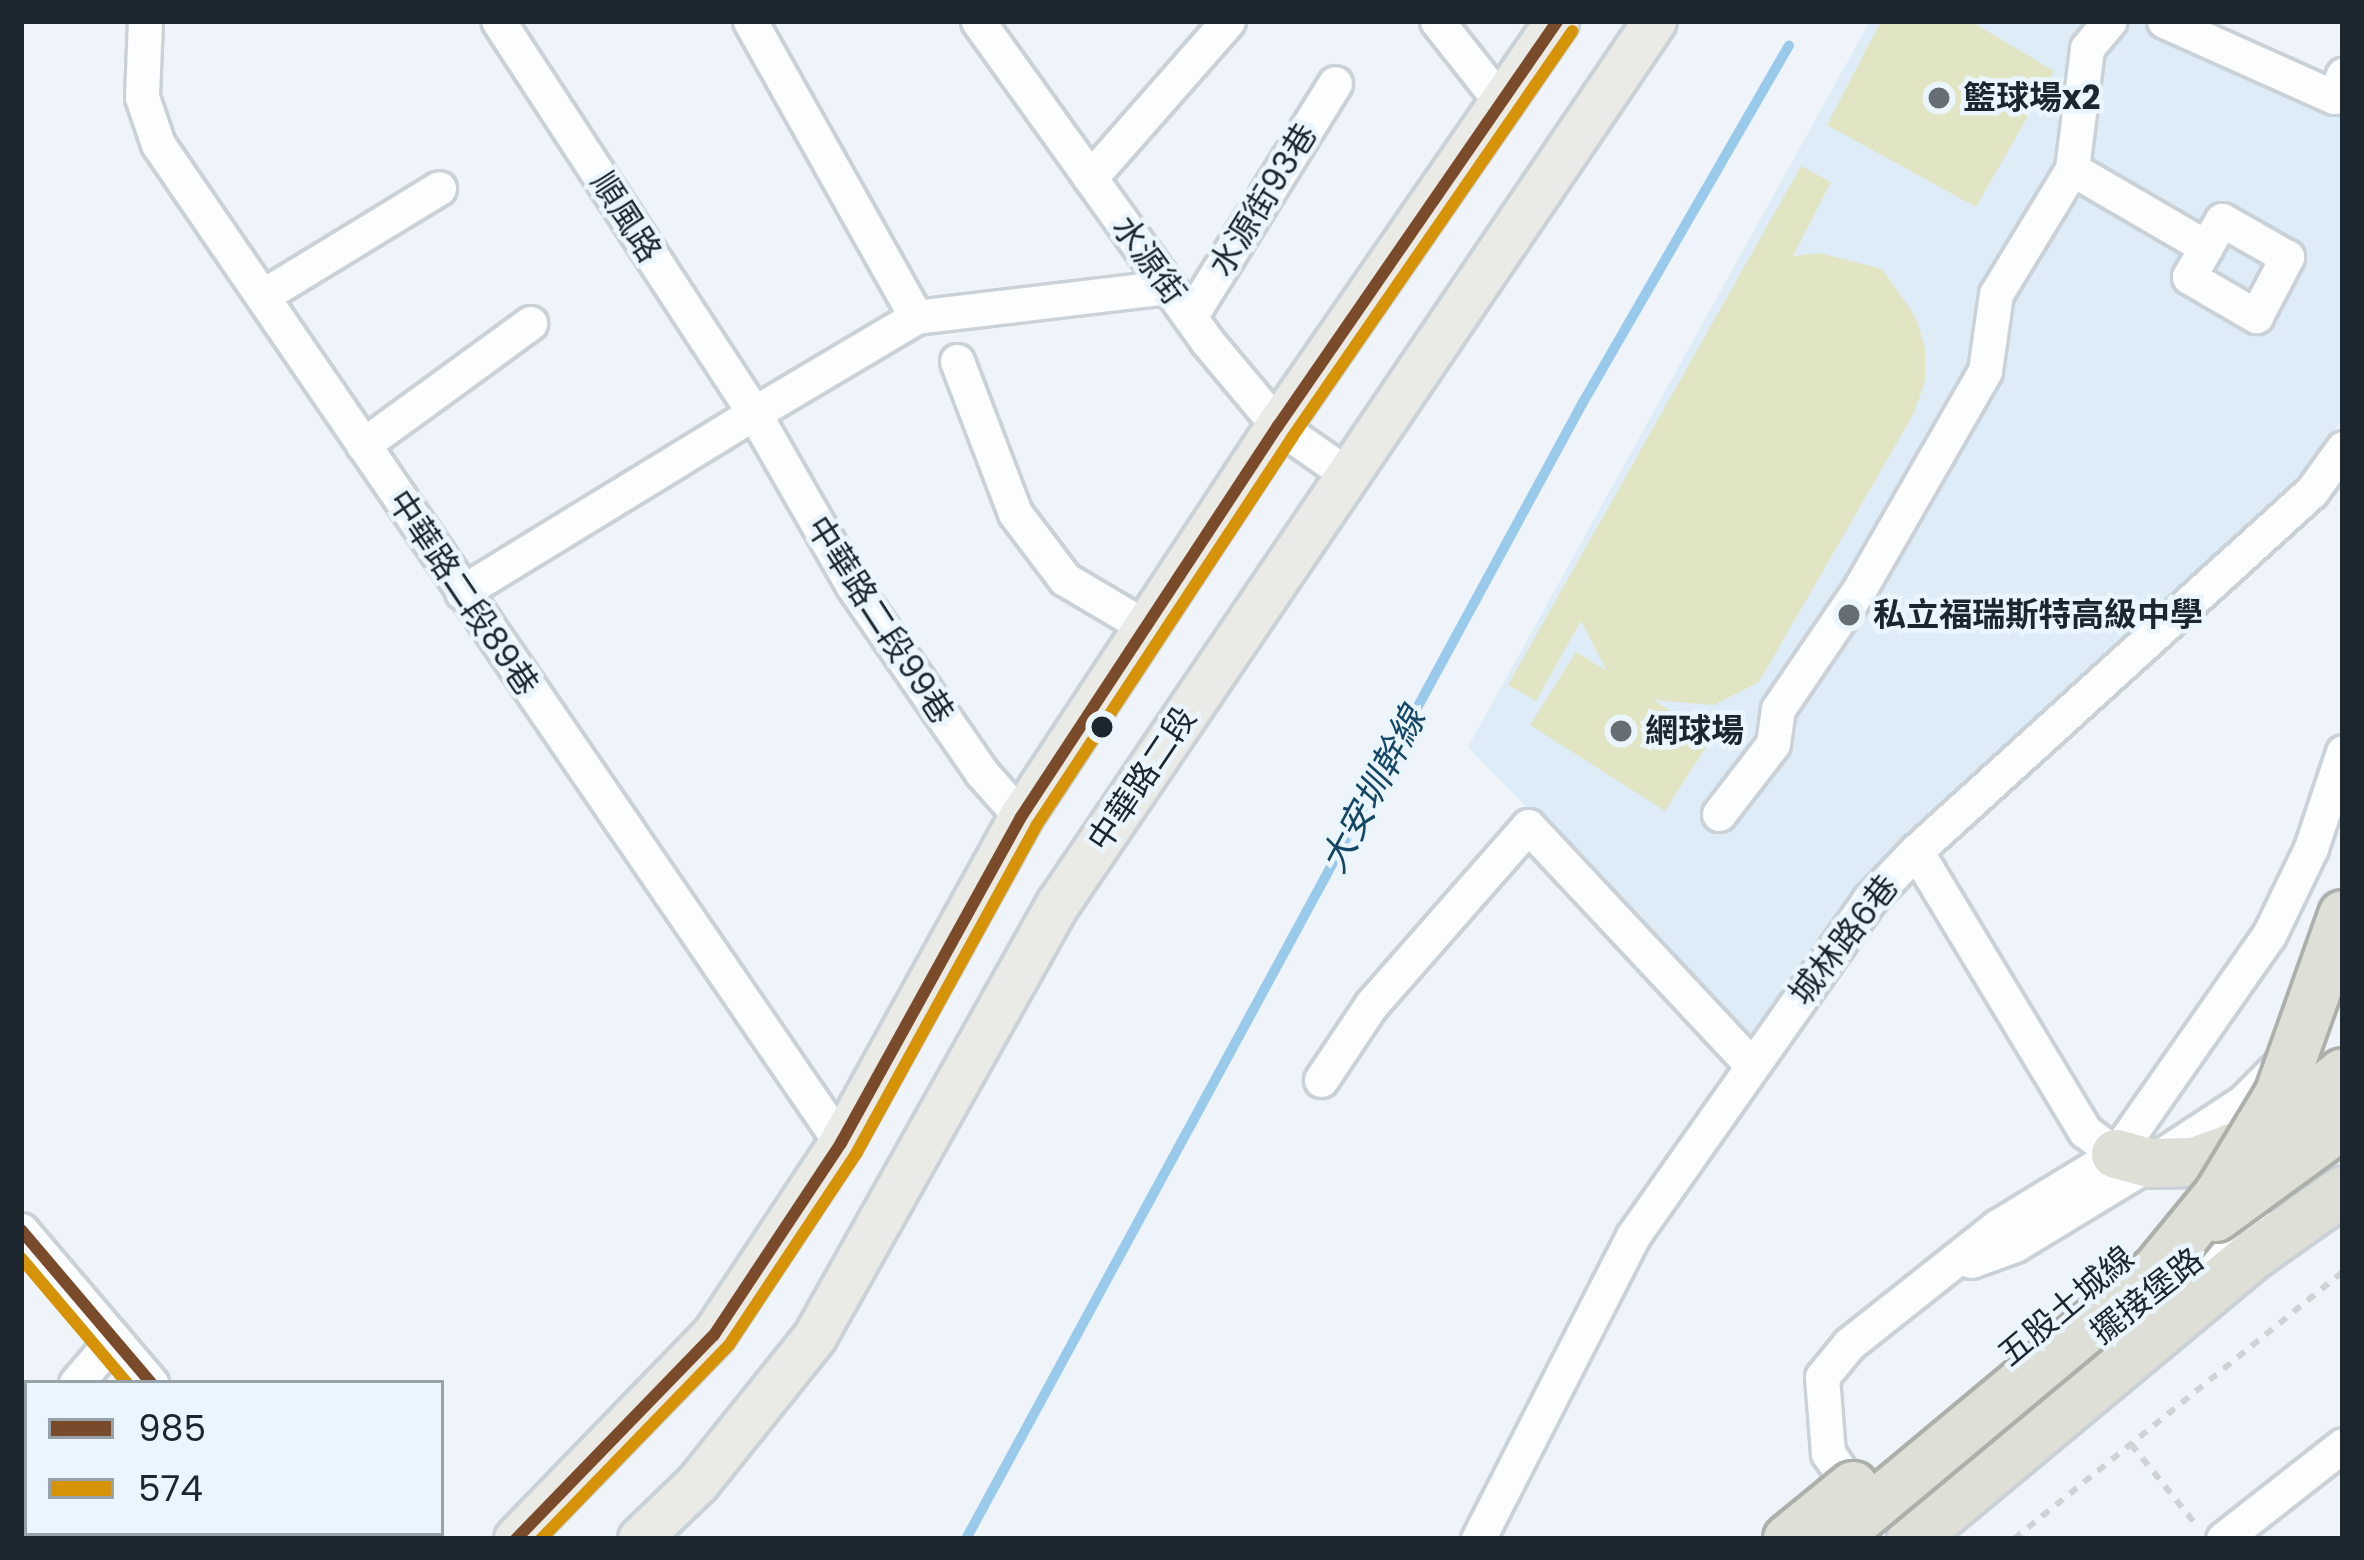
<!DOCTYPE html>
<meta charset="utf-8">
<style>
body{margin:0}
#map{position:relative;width:2364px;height:1560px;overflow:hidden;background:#eef4f9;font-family:Poppins,"Noto Sans TC",sans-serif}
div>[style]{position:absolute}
.built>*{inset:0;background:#deecf7}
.green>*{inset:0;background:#e2e5c3}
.stream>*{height:10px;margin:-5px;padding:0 5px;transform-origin:5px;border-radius:5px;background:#99caec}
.path>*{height:6px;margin-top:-3px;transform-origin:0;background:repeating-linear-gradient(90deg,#d0d3d5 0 9px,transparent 0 18px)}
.roads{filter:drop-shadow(3px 0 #cad2d8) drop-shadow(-3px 0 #cad2d8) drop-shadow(0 3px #cad2d8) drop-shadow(0 -3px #cad2d8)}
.minor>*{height:33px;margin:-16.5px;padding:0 16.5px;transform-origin:16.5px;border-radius:16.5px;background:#fcfdfe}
.major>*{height:42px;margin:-21px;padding:0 21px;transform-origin:21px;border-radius:21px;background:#eaebe6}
.highway>*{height:48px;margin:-24px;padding:0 24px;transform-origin:24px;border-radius:24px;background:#dedfd6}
.bridges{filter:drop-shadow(3px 0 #adb0aa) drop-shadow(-3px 0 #adb0aa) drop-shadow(0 3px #adb0aa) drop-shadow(0 -3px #adb0aa)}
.highway-bridge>*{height:48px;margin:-24px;padding:0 24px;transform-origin:24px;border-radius:24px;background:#dedfd6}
.bus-1>*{height:12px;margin:-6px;padding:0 6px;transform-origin:6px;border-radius:6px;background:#7a4b2a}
.bus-2>*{height:12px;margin:-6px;padding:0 6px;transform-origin:6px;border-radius:6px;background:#d69307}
.dots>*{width:33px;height:33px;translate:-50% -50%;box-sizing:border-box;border:6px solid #eaf5fd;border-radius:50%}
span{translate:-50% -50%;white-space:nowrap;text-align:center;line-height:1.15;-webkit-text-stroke:9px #eaf5fd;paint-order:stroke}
.poi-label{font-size:33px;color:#1c262e;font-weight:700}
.left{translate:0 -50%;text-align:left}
.street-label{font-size:33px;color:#1c262e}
.water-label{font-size:36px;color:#144766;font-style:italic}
.frame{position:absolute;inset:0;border:24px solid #1c262e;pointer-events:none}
.legend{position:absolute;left:24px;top:1380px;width:420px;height:156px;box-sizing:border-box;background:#eaf5fd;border:3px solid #98a2aa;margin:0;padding:15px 21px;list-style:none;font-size:36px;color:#1c262e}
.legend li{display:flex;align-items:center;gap:24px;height:60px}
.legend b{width:60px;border:3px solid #98a2aa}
</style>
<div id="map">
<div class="built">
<div style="clip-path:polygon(1870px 21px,2198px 21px,2343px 78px,2343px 417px,2301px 483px,1848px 895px,1751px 1038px,1468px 747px)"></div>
</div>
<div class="green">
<div style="clip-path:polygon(1881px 21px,1970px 21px,2054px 71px,1976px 207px,1827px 125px)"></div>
<div style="clip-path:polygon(1801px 166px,1831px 182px,1793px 256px,1820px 253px,1882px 269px,1915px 316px,1925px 347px,1925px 381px,1914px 413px,1759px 682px,1714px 705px,1653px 700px,1712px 737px,1665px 811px,1530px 725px,1576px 652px,1607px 671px,1581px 621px,1536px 701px,1508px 685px)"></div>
</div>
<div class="stream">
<div style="left:966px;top:1539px;width:1291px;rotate:-61.51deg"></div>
<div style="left:1582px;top:404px;width:414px;rotate:-60deg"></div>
</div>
<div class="path">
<div style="left:2131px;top:1444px;width:100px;rotate:51.1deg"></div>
<div style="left:2014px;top:1539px;width:424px;rotate:-39.1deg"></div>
</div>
<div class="roads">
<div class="minor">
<div style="left:145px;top:21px;width:76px;rotate:92.3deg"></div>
<div style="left:142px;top:97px;width:50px;rotate:71.2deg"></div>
<div style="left:158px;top:144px;width:1210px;rotate:55.64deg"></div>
<div style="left:750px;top:21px;width:339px;rotate:60.7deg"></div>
<div style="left:916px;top:317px;width:188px;rotate:149.3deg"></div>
<div style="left:754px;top:413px;width:199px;rotate:60.2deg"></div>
<div style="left:853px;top:586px;width:227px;rotate:55.4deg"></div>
<div style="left:982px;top:773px;width:59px;rotate:48.4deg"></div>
<div style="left:978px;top:21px;width:392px;rotate:54.4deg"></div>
<div style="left:1206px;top:340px;width:112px;rotate:50.1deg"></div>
<div style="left:1278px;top:426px;width:84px;rotate:34.8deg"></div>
<div style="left:1437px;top:21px;width:103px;rotate:51.7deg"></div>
<div style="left:2164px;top:21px;width:186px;rotate:24.1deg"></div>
<div style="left:2334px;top:97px;width:24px;rotate:-68deg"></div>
<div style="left:2072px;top:169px;width:155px;rotate:30.2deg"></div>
<div style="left:2206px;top:247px;width:34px;rotate:120deg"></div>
<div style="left:2189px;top:277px;width:78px;rotate:30.2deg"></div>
<div style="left:2256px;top:316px;width:67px;rotate:-62.3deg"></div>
<div style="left:2287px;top:257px;width:75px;rotate:-150.4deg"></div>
<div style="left:2222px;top:220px;width:31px;rotate:121deg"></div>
<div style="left:1090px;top:178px;width:209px;rotate:-48.7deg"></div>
<div style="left:264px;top:295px;width:205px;rotate:-31.4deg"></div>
<div style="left:916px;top:317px;width:255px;rotate:-6.8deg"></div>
<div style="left:1190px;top:317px;width:275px;rotate:-58.2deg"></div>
<div style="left:957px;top:361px;width:163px;rotate:69.1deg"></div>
<div style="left:1015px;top:513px;width:83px;rotate:52.9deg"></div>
<div style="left:1065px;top:579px;width:94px;rotate:30.7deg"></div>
<div style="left:363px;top:445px;width:207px;rotate:-36.1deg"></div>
<div style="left:462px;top:592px;width:342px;rotate:-31.5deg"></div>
<div style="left:754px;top:413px;width:468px;rotate:-123.1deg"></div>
<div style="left:1719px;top:814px;width:88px;rotate:-52.4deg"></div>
<div style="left:1773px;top:744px;width:35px;rotate:-82deg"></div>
<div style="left:1778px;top:709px;width:144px;rotate:-55.8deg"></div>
<div style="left:1859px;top:590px;width:253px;rotate:-60.1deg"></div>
<div style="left:1985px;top:371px;width:78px;rotate:-81.9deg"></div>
<div style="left:1996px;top:294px;width:146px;rotate:-58.7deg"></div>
<div style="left:2072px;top:169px;width:122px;rotate:-82.9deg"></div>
<div style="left:2087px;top:48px;width:35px;rotate:-50deg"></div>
<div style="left:1916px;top:851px;width:327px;rotate:58.9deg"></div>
<div style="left:2085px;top:1131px;width:39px;rotate:37deg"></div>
<div style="left:1321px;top:1080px;width:90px;rotate:-56.3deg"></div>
<div style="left:1371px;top:1005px;width:238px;rotate:-48.7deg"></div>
<div style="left:1528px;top:826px;width:326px;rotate:46.9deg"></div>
<div style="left:21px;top:1230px;width:201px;rotate:49.6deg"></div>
<div style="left:1971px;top:1261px;width:47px;rotate:-20deg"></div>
<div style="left:2015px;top:1245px;width:158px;rotate:-31.3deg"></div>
<div style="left:2150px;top:1163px;width:111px;rotate:-33.3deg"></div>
<div style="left:2243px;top:1102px;width:52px;rotate:-45deg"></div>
<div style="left:2170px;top:1278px;width:105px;rotate:-38.4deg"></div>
<div style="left:76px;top:1383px;width:58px;rotate:-49.2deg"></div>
<div style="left:21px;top:1449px;width:9px;rotate:-49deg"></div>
<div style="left:1862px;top:1502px;width:60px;rotate:-124.8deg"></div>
<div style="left:1828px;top:1453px;width:76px;rotate:-94.5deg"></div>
<div style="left:1822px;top:1377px;width:43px;rotate:-50.7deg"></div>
<div style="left:1849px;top:1344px;width:190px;rotate:-38.4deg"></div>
<div style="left:1998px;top:1226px;width:138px;rotate:-31.4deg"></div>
<div style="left:2116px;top:1154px;width:267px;rotate:-55.1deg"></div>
<div style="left:2269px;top:935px;width:97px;rotate:-64.2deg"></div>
<div style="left:2311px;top:848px;width:101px;rotate:-71.6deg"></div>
<div style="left:277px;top:1533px;width:8px;rotate:50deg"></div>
<div style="left:1478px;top:1539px;width:340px;rotate:-62.9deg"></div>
<div style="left:1633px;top:1236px;width:411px;rotate:-54.9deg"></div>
<div style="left:1869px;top:900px;width:68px;rotate:-46.2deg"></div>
<div style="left:1916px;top:851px;width:535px;rotate:-42.27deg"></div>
<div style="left:2312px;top:491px;width:53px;rotate:-54.2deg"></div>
<div style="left:2223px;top:1539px;width:152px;rotate:-38.1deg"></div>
</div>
<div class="major">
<div style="left:516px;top:1539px;width:284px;rotate:-45.9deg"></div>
<div style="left:714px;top:1335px;width:230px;rotate:-56.5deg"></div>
<div style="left:841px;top:1143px;width:372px;rotate:-61.1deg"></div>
<div style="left:1021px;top:817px;width:468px;rotate:-56.7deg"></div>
<div style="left:1278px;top:426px;width:492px;rotate:-55.4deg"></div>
<div style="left:640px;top:1539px;width:81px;rotate:-44deg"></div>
<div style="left:698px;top:1483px;width:187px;rotate:-51.3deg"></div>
<div style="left:815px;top:1337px;width:498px;rotate:-60.7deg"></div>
<div style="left:1059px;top:903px;width:1064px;rotate:-55.95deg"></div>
</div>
<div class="highway">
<div style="left:2116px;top:1154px;width:35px;rotate:15deg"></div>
<div style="left:2150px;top:1163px;width:44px;rotate:-1.3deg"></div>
<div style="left:2194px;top:1162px;width:76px;rotate:-20.1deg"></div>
<div style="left:2265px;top:1136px;width:13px;rotate:-42deg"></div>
<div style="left:1912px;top:1539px;width:449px;rotate:-39.8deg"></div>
<div style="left:2257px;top:1252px;width:105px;rotate:-35.3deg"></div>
</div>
</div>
<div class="bridges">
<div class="highway-bridge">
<div style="left:2267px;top:1134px;width:97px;rotate:-38.8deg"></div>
<div style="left:2216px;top:1217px;width:157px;rotate:-36.2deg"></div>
<div style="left:1788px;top:1539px;width:84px;rotate:-39.2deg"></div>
<div style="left:1834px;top:1539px;width:419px;rotate:-39.8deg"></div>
<div style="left:2156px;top:1271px;width:99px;rotate:-50.7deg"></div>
<div style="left:2219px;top:1194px;width:116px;rotate:-58.8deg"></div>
<div style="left:2279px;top:1095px;width:191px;rotate:-70.4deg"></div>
</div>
</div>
<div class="bus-1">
<div style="left:21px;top:1230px;width:201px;rotate:49.6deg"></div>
<div style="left:516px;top:1539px;width:284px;rotate:-45.9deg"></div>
<div style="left:714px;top:1335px;width:230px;rotate:-56.5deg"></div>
<div style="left:841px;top:1143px;width:372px;rotate:-61.1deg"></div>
<div style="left:1021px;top:817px;width:468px;rotate:-56.7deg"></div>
<div style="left:1278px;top:426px;width:492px;rotate:-55.4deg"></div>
</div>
<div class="bus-2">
<div style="left:21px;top:1258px;width:164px;rotate:49.7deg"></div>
<div style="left:541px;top:1539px;width:270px;rotate:-45.9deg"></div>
<div style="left:729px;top:1345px;width:232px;rotate:-56.4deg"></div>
<div style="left:857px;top:1152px;width:372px;rotate:-61.2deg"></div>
<div style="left:1036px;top:826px;width:467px;rotate:-56.6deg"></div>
<div style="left:1293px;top:436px;width:492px;rotate:-55.4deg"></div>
</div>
<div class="dots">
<div style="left:1939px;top:98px;background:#666e75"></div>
<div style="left:1849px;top:615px;background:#666e75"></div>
<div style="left:1102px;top:727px;background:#1c262e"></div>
<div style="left:1621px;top:731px;background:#666e75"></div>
</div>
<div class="poi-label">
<span class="left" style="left:1963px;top:98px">籃球場x2</span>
<span class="left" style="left:1873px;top:615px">私立福瑞斯特高級中學</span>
<span class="left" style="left:1645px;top:731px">網球場</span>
</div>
<div class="street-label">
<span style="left:1263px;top:200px;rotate:-58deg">水源街93巷</span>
<span style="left:626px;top:217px;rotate:57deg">順風路</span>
<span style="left:1149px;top:260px;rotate:54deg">水源街</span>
<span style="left:463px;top:593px;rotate:56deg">中華路二段89巷</span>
<span style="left:880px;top:620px;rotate:57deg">中華路二段99巷</span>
<span style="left:1142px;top:779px;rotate:-56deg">中華路二段</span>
<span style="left:1844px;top:940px;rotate:-52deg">城林路6巷</span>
<span style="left:2147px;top:1296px;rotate:-38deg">擺接堡路</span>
<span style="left:2066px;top:1306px;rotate:-40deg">五股土城線</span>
</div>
<div class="water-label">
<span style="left:1373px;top:790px;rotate:-62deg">大安圳幹線</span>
</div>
<div class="frame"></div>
<ul class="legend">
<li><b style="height:15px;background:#7a4b2a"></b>985</li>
<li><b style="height:15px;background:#d69307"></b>574</li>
</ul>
</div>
